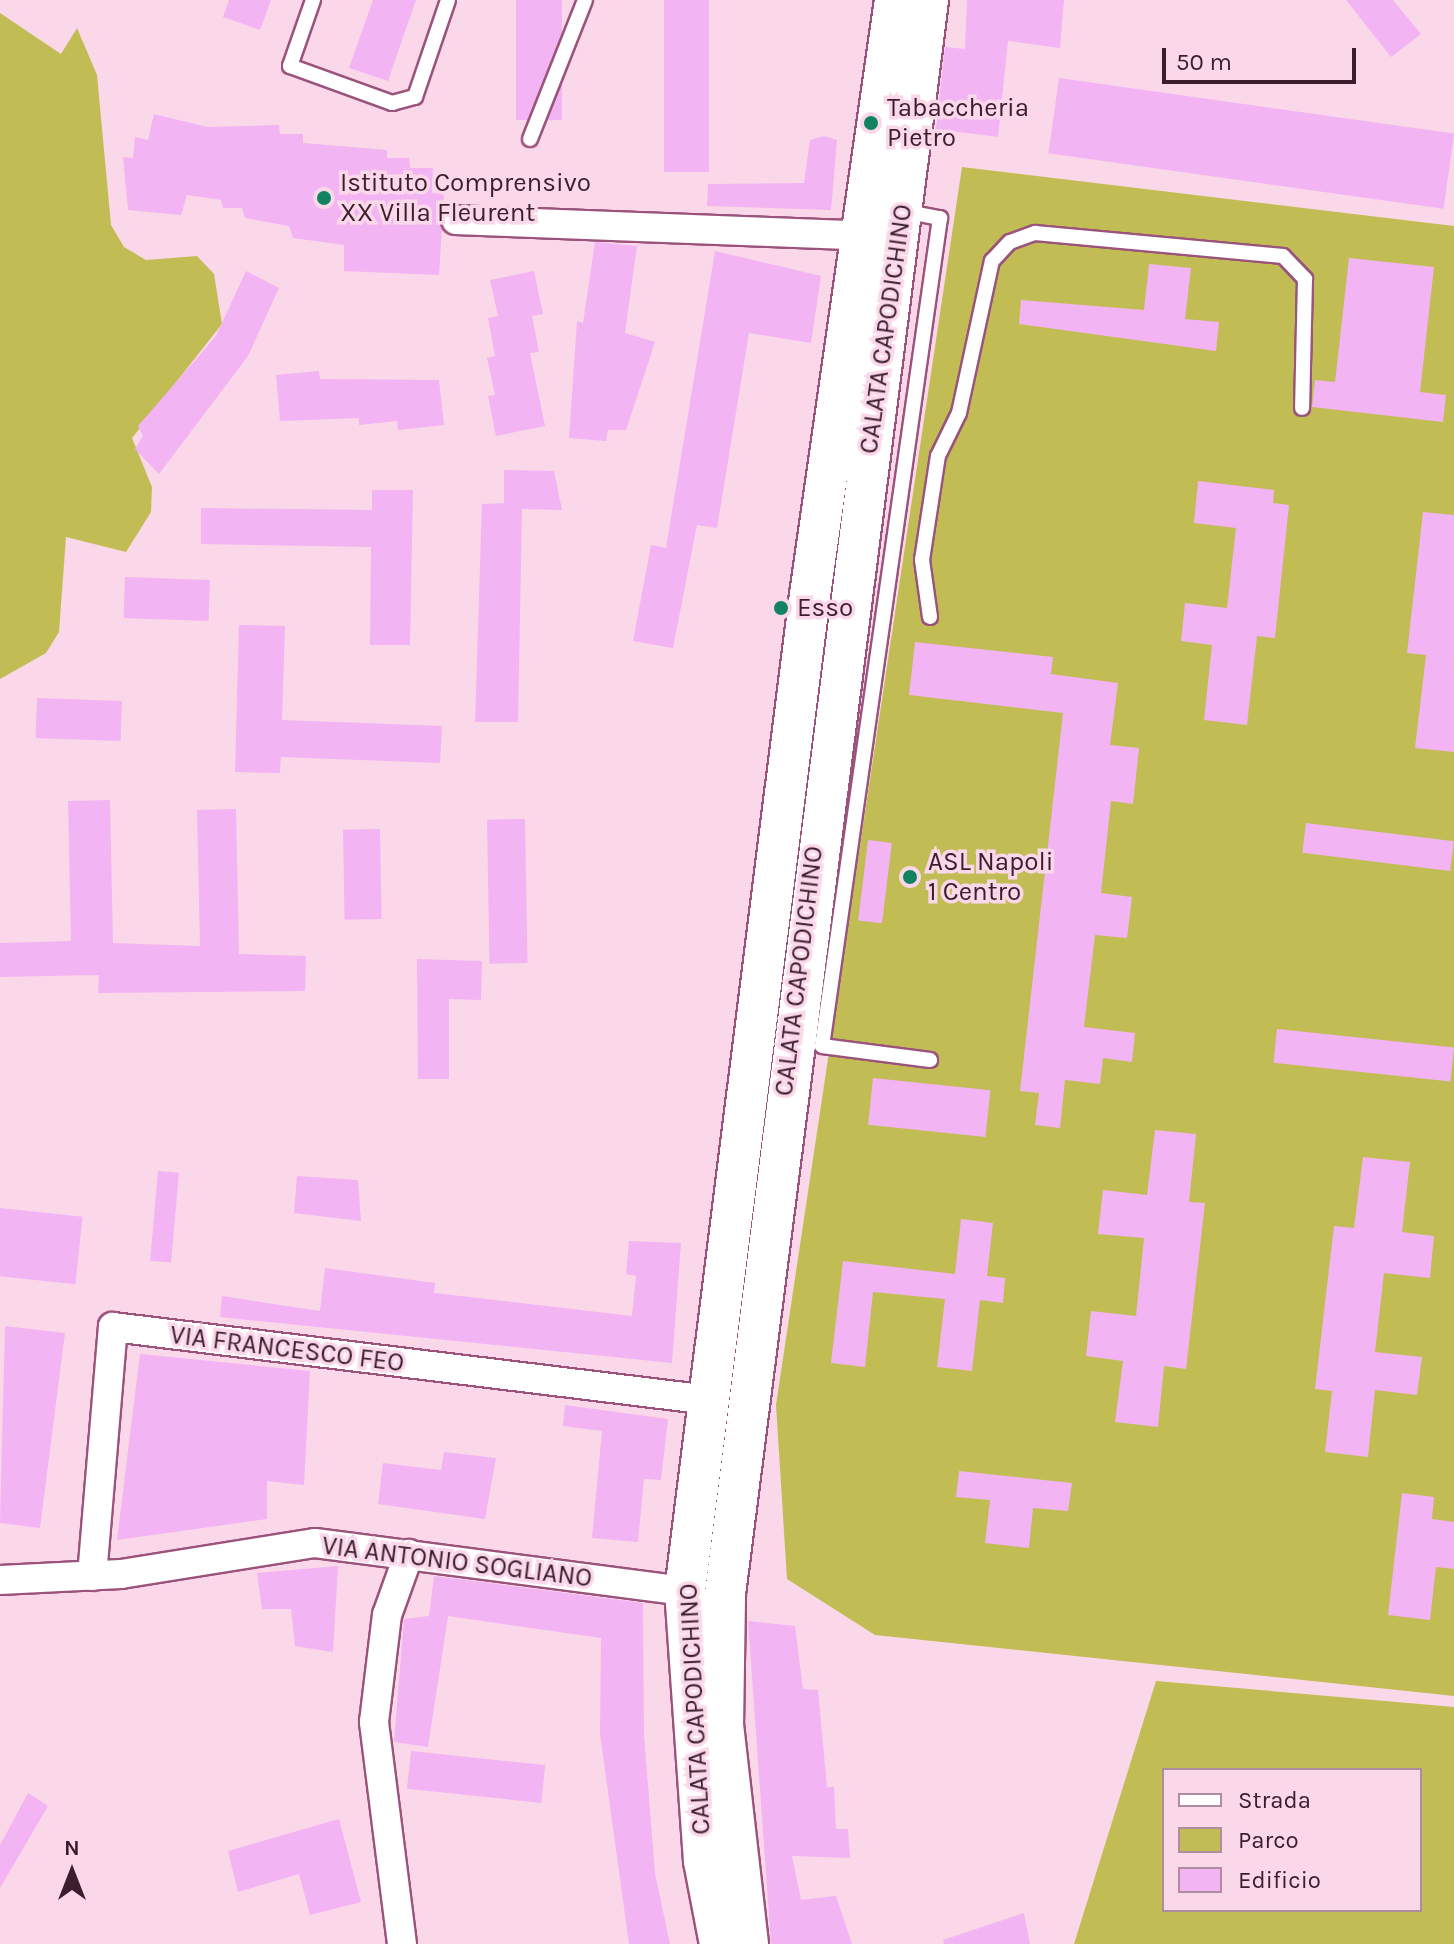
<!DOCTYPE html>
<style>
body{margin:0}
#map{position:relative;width:1454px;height:1944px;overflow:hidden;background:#fad8e9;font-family:Karla,sans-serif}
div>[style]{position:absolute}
.green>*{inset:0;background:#c2bc55}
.building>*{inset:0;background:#f2b4f3;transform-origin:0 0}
.roads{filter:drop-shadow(2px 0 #9b537c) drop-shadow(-2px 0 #9b537c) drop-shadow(0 2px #9b537c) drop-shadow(0 -2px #9b537c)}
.service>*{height:14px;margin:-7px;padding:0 7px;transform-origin:7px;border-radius:7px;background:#fff}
.minor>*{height:28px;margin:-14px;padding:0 14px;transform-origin:14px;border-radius:14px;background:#fff}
.secondary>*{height:40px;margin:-20px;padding:0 20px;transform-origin:20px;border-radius:20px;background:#fff}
.dots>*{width:22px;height:22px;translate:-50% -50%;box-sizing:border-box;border:4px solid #fad8e9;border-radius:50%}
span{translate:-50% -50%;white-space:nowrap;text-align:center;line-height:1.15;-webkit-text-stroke:7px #fad8e9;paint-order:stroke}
.poi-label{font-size:26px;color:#3b1d2e}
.left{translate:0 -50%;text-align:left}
.street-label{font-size:26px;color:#3b1d2e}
.legend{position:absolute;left:1162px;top:1768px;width:260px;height:144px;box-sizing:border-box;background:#fad8e9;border:2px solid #ae8d9e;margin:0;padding:10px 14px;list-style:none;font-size:24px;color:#3b1d2e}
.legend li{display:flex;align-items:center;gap:16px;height:40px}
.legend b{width:40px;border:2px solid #ae8d9e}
.north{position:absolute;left:32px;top:1832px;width:80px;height:80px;-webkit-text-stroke:6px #fad8e9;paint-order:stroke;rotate:0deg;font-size:22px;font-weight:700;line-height:32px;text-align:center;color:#3b1d2e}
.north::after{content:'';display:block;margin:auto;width:28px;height:36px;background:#3b1d2e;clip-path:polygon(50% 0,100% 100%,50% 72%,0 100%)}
.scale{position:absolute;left:1162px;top:48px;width:194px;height:36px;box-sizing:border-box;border:4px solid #3b1d2e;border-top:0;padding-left:10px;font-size:24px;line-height:28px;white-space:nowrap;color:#3b1d2e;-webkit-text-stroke:6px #fad8e9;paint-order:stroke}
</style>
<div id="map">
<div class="green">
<div style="clip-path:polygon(0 13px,61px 54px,77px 28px,97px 75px,111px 225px,124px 247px,146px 260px,197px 256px,214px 274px,222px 324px,132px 438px,152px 487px,151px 512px,126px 552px,66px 537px,59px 632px,46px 653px,0 679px)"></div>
<div style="clip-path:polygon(962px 167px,1454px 226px,1454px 1696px,875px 1635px,787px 1579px,776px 1405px)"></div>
<div style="clip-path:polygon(evenodd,1156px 1681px,1454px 1707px,1454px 1944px,1074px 1944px,1156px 1681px,1164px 1770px,1420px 1770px,1420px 1910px,1164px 1910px,1164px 1770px)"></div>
</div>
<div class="building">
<div style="clip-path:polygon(229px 0,271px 0,260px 30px,223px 17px)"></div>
<div style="clip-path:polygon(373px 0,416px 0,388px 81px,349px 68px)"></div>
<div style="left:516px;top:0;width:46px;height:120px"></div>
<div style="left:664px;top:0;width:45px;height:172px"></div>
<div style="clip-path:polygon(967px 0,1064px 0,1060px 48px,1008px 41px,998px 137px,936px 129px,945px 47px,965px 49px)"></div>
<div style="clip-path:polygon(1346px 0,1393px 0,1421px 34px,1391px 57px)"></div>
<div style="left:1059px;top:78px;width:399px;height:76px;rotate:8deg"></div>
<div style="clip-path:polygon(154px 114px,207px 127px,279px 125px,280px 134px,303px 134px,303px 143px,387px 150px,387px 158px,409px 158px,410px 168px,433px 168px,432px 193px,444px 194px,439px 275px,344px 271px,344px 245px,293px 238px,289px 226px,245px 218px,242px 208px,223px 208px,221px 200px,187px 195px,181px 215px,128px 210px,123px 157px,133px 158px,135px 137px,148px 140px)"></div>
<div style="clip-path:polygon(824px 136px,837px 140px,831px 210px,707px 206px,708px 184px,804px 183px,810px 140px)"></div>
<div style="clip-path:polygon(595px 242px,637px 246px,625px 333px,655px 342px,626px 430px,608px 430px,606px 441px,569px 438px,577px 321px,583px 323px)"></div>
<div style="clip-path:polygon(715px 251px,821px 276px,811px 343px,749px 333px,717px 528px,697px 525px,673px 648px,633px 641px,651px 545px,666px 548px)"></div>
<div style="clip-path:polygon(1349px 258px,1434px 267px,1420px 392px,1446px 395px,1443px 422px,1312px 407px,1315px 380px,1335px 382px)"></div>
<div style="clip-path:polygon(1149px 264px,1191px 268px,1185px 319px,1219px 322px,1216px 351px,1019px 324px,1021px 300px,1144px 310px)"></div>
<div style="clip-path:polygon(246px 271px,279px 288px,248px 356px,159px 474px,135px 449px,143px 436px,138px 426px,216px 336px)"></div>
<div style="clip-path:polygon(534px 271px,543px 314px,532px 316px,539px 352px,530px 353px,545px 426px,496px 436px,488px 396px,495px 395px,487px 358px,495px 356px,488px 318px,498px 316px,490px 280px)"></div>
<div style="clip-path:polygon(319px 371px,320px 379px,439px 380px,444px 425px,398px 430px,397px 421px,359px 425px,359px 418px,280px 421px,276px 375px)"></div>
<div style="clip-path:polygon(504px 470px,554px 471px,562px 510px,522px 509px,518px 722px,475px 722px,482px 504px,504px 503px)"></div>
<div style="clip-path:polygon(1198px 481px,1274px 490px,1273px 503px,1289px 505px,1275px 638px,1257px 636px,1247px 725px,1204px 720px,1212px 645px,1181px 641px,1185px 603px,1227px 608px,1236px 528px,1194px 523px)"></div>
<div style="clip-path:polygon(372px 490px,413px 490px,410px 645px,370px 645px,371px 547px,201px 544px,201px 508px,372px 510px)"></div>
<div style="clip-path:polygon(1423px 512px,1454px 515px,1454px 752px,1415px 748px,1426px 655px,1407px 653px)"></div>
<div style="left:125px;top:577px;width:85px;height:41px;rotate:2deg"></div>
<div style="clip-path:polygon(239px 625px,285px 626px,282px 720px,442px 726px,440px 763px,281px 757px,280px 773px,235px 772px)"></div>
<div style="clip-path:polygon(915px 642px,1053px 657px,1051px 674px,1118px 683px,1110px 745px,1139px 748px,1133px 804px,1111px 801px,1101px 893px,1132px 897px,1127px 938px,1095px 935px,1084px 1027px,1135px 1033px,1132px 1062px,1103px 1058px,1100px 1084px,1065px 1080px,1060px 1128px,1035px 1125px,1039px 1093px,1020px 1091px,1063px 713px,909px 695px)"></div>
<div style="left:37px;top:698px;width:85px;height:40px;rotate:2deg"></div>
<div style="clip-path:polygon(110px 800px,113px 943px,200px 946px,197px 810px,236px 809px,239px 954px,306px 956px,305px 991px,98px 993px,99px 975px,0 977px,0 943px,71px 941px,68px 801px)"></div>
<div style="left:525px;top:819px;width:144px;height:38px;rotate:89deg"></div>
<div style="left:1306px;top:823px;width:149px;height:30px;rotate:7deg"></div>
<div style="left:380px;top:829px;width:90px;height:37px;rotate:89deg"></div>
<div style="left:868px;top:840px;width:24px;height:81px;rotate:7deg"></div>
<div style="clip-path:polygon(417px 959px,482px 961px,481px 1000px,449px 999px,449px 1079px,418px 1079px)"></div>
<div style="left:1277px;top:1029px;width:178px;height:34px;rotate:6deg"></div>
<div style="left:873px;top:1078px;width:118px;height:47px;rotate:6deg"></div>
<div style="clip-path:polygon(1155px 1130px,1196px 1134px,1189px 1202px,1205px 1203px,1186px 1369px,1164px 1366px,1158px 1427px,1115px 1422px,1123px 1361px,1086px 1356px,1091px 1311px,1136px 1316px,1144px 1238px,1098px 1234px,1103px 1190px,1147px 1195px)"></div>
<div style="clip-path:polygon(1363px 1157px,1410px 1162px,1402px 1232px,1434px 1236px,1430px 1278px,1384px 1273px,1375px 1352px,1422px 1357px,1417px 1395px,1375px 1390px,1368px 1457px,1325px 1452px,1332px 1391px,1315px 1389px,1334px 1226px,1354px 1228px)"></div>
<div style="left:158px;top:1171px;width:21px;height:90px;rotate:5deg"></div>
<div style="clip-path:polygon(297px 1176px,358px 1180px,361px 1221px,294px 1213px)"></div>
<div style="left:0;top:1208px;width:83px;height:68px;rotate:6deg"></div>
<div style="clip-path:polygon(961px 1219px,993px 1223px,987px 1276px,1005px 1278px,1003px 1303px,980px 1300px,972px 1371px,937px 1367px,945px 1299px,873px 1292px,865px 1367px,831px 1363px,843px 1261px,955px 1274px)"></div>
<div style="clip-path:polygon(629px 1241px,681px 1243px,672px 1363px,220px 1317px,222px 1296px,320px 1311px,325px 1268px,435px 1283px,434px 1293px,632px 1316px,636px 1276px,626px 1274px)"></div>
<div style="clip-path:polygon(5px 1326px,65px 1333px,40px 1528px,0 1523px)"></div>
<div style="clip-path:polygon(140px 1354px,310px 1371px,304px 1485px,267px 1481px,267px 1519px,117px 1540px)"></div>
<div style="clip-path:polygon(565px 1405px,668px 1419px,661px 1480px,644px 1479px,638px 1542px,592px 1538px,602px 1431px,563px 1426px)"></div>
<div style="clip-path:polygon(444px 1452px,496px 1458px,485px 1519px,378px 1504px,383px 1463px,441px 1470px)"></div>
<div style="clip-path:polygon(959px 1471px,1072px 1483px,1068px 1511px,1033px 1508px,1029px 1548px,985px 1543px,990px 1500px,956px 1497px)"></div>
<div style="clip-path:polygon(1402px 1493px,1434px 1497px,1432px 1519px,1454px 1522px,1454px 1569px,1436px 1567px,1430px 1620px,1388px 1615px)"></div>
<div style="clip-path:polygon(338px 1566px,333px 1652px,295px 1646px,291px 1609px,262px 1609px,257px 1573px)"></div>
<div style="clip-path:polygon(434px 1576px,643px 1603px,644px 1735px,655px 1873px,670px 1944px,629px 1944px,600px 1734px,601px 1638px,448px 1616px,428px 1747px,394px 1742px,404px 1619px,429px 1616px)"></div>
<div style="clip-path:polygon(748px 1621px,795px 1626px,803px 1689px,818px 1690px,827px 1787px,834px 1787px,836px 1829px,848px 1829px,850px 1858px,792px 1856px,801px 1900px,836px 1896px,852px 1944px,771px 1944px)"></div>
<div style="left:411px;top:1751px;width:135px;height:38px;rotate:6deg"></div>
<div style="clip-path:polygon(28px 1793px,48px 1806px,0 1888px,0 1845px)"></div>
<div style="clip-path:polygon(339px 1819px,361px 1902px,310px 1915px,299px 1874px,238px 1892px,228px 1851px)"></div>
<div style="clip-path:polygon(1024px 1913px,1030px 1944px,944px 1944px,943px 1940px)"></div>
</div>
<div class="roads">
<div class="service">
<div style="left:313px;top:0;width:70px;rotate:109.2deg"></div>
<div style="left:290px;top:66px;width:109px;rotate:19.9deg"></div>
<div style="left:392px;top:103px;width:24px;rotate:-15deg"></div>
<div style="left:415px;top:97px;width:102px;rotate:-71.2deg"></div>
<div style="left:530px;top:139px;width:149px;rotate:-68.4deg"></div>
<div style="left:903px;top:211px;width:38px;rotate:11deg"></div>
<div style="left:940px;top:218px;width:836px;rotate:98.11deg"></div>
<div style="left:822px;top:1046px;width:109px;rotate:7.4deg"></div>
<div style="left:930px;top:617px;width:58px;rotate:-98deg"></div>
<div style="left:922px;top:560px;width:105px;rotate:-81.3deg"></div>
<div style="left:938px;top:456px;width:48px;rotate:-64deg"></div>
<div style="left:959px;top:413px;width:156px;rotate:-77.8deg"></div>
<div style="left:992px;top:261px;width:26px;rotate:-47deg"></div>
<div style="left:1010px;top:242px;width:27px;rotate:-20deg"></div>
<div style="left:1035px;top:233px;width:249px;rotate:5.3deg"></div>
<div style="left:1283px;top:256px;width:32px;rotate:46deg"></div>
<div style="left:1305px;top:279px;width:129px;rotate:91.3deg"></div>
</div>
<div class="minor">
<div style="left:456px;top:220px;width:411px;rotate:2.2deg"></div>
<div style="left:92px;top:1576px;width:250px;rotate:-85.2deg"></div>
<div style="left:113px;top:1327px;width:600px;rotate:6.98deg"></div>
<div style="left:0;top:1580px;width:121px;rotate:-2.8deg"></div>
<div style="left:121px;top:1574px;width:196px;rotate:-9.1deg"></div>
<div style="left:315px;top:1543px;width:373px;rotate:7.4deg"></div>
<div style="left:402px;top:1944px;width:224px;rotate:-97.2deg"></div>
<div style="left:374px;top:1722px;width:108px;rotate:-83.1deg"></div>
<div style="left:387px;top:1615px;width:65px;rotate:-70.2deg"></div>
</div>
<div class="secondary">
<div style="left:720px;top:1944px;width:85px;rotate:-100.9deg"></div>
<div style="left:704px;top:1861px;width:271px;rotate:-94deg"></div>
<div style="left:685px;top:1591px;width:1004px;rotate:-82.85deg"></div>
<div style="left:810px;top:595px;width:601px;rotate:-81.87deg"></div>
<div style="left:748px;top:1944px;width:219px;rotate:-96.5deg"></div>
<div style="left:723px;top:1726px;width:132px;rotate:-89.1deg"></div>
<div style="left:725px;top:1594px;width:1607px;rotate:-82.74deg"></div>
</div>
</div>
<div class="dots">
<div style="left:871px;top:123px;background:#128361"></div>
<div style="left:324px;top:198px;background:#128361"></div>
<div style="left:781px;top:608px;background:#128361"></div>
<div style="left:910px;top:877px;background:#128361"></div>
</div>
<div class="poi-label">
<span class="left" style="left:887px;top:123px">Tabaccheria<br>Pietro</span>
<span class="left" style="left:340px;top:198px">Istituto Comprensivo<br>XX Villa Fleurent</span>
<span class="left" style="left:797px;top:608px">Esso</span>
<span class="left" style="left:928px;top:877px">ASL Napoli<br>1 Centro</span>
</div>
<div class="street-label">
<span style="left:886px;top:329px;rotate:-82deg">CALATA CAPODICHINO</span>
<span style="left:799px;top:971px;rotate:-83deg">CALATA CAPODICHINO</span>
<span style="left:287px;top:1349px;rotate:7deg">VIA FRANCESCO FEO</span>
<span style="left:457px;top:1562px;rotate:7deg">VIA ANTONIO SOGLIANO</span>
<span style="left:695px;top:1709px;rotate:-93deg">CALATA CAPODICHINO</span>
</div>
<ul class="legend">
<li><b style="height:10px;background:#fff"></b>Strada</li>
<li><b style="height:22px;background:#c2bc55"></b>Parco</li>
<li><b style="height:22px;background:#f2b4f3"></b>Edificio</li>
</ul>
<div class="north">N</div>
<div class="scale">50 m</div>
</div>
